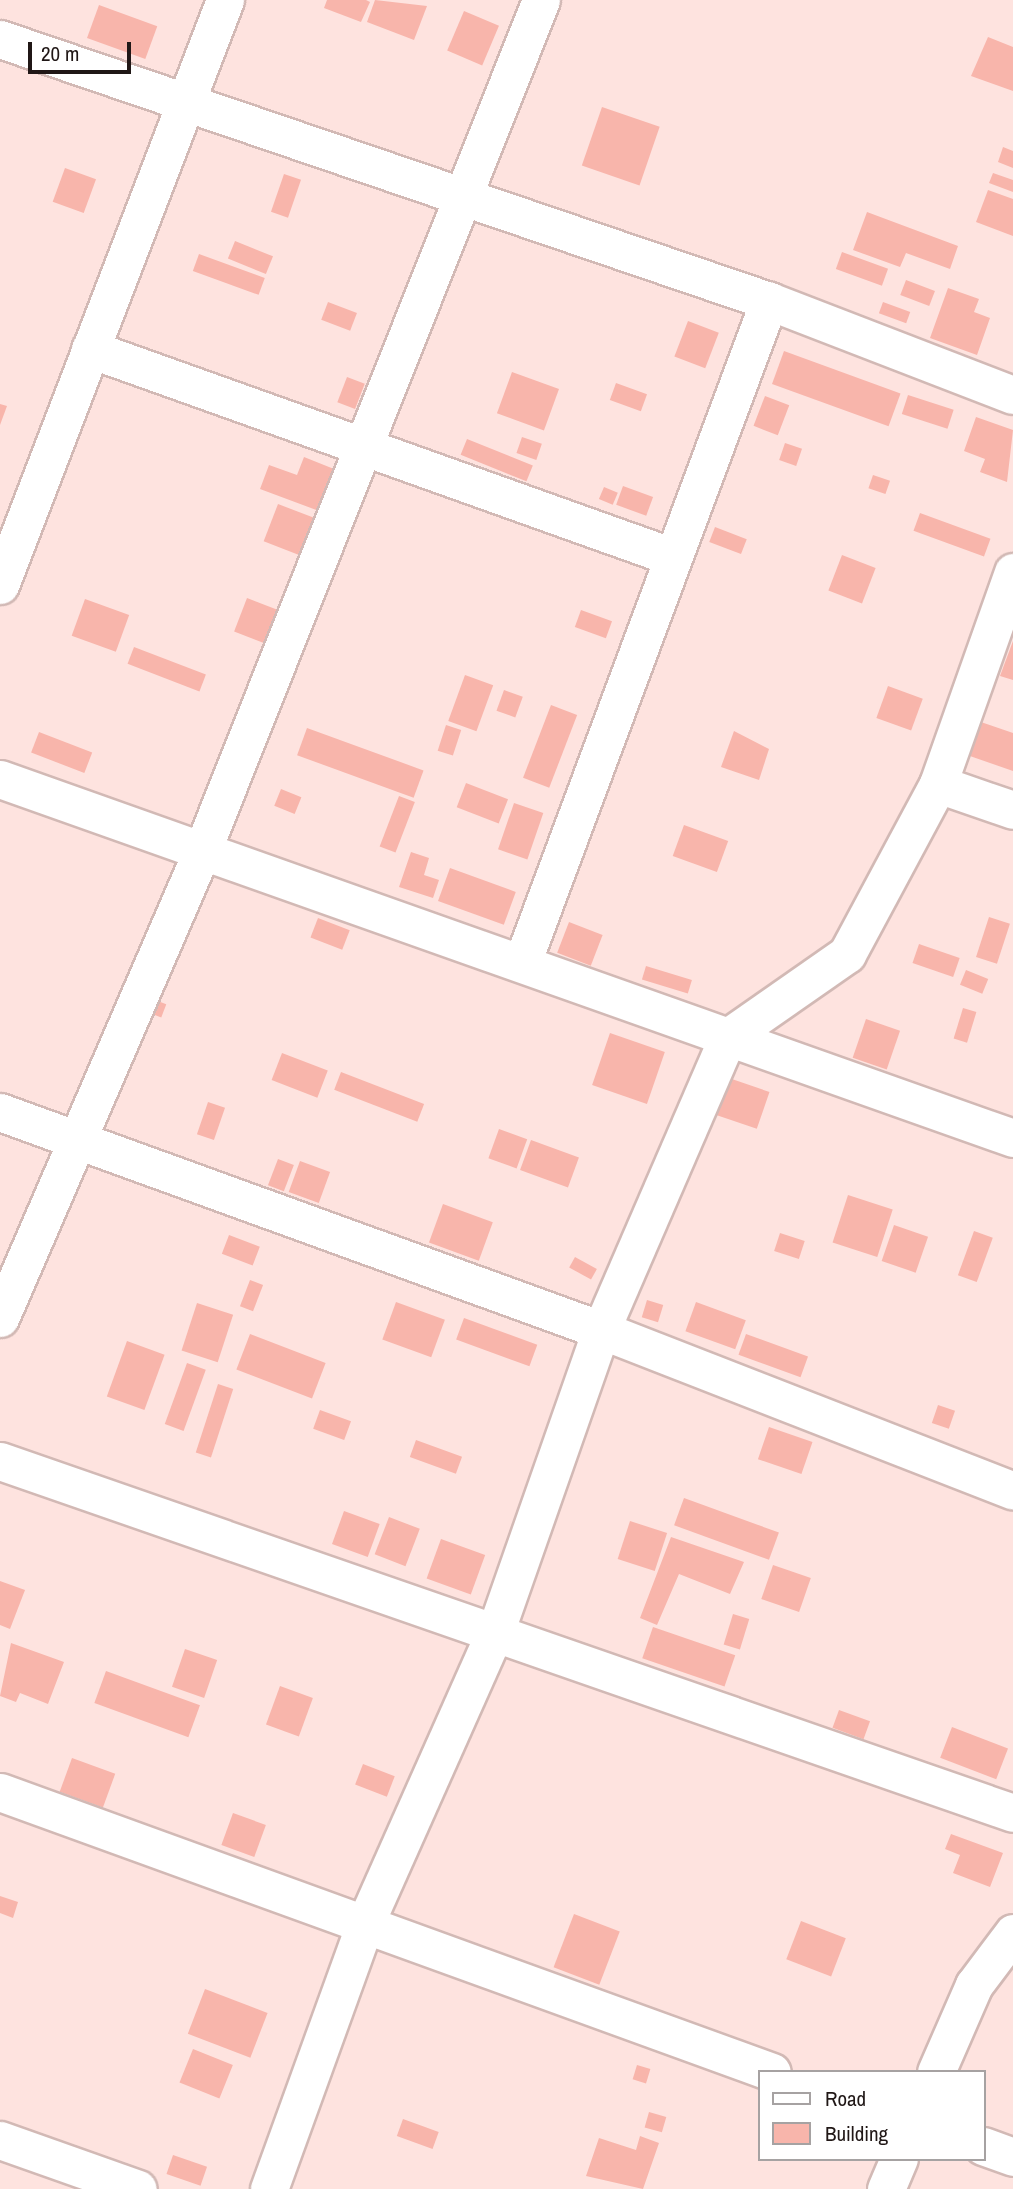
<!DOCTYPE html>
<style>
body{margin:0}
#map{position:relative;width:1013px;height:2189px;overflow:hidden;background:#fee3df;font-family:"Archivo Narrow",sans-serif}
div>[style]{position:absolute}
.building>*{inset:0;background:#f8b5ab;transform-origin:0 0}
.roads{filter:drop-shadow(2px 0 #d2b9b5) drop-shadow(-2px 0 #d2b9b5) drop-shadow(0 2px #d2b9b5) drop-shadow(0 -2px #d2b9b5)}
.street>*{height:37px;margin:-18.5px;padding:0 18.5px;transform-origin:18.5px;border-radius:18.5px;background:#fff}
span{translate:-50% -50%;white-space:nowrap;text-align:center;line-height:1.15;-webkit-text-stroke:5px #fff;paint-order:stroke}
.legend{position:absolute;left:758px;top:2070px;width:228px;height:91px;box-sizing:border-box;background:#fff;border:2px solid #a6a2a2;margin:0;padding:9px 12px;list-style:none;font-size:21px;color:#201716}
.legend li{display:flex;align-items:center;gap:14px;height:35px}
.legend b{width:35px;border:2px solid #a6a2a2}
.scale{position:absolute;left:28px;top:42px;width:103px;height:32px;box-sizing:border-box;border:4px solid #201716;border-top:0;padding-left:9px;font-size:21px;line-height:24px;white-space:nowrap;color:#201716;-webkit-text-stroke:5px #fff;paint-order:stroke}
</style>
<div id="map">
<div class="building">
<div style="clip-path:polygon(327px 0,366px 0,370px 2px,361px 22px,324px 8px)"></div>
<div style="clip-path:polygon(375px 0,427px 6px,414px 40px,367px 22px)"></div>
<div style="left:99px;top:5px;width:62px;height:35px;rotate:20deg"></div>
<div style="left:464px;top:11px;width:38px;height:43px;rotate:23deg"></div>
<div style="clip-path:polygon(988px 37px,1013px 47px,1013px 91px,971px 76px)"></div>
<div style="left:602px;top:107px;width:61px;height:62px;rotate:19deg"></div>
<div style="clip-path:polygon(1003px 147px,1013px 151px,1013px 168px,998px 162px)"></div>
<div style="left:65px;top:168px;width:33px;height:36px;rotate:20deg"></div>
<div style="clip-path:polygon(993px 173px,1013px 180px,1013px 192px,989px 183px)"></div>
<div style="left:284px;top:174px;width:18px;height:40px;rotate:19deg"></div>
<div style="clip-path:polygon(988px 190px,1013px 199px,1013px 236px,976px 222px)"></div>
<div style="clip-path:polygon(867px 212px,958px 246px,950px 269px,906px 253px,900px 267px,853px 250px)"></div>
<div style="left:235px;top:241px;width:41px;height:19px;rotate:22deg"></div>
<div style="left:842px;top:252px;width:49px;height:18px;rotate:20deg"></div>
<div style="left:199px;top:254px;width:70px;height:18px;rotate:20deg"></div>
<div style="left:906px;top:280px;width:31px;height:16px;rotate:21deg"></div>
<div style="clip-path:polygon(948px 288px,979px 299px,974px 312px,990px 318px,977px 355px,930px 338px)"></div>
<div style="left:328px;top:302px;width:31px;height:19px;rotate:21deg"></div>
<div style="left:883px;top:302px;width:29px;height:12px;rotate:20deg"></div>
<div style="left:688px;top:321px;width:33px;height:38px;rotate:21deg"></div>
<div style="left:784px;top:351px;width:124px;height:35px;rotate:20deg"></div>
<div style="left:512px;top:372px;width:50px;height:44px;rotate:20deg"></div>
<div style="left:347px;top:377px;width:19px;height:27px;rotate:21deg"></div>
<div style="left:616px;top:383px;width:33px;height:18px;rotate:20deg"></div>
<div style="left:908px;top:395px;width:48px;height:20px;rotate:18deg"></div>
<div style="left:765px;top:396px;width:26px;height:32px;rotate:21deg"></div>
<div style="clip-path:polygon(0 404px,7px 406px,0 425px)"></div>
<div style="clip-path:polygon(976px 417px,1013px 430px,1007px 482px,980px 472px,985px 459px,964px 451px)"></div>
<div style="left:522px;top:437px;width:21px;height:17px;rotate:19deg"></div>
<div style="left:467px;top:439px;width:71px;height:17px;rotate:22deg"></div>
<div style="left:785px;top:443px;width:18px;height:18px;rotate:19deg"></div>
<div style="clip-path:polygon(304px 457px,334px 469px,319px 511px,260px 489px,269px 465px,297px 475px)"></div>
<div style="left:873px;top:475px;width:18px;height:14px;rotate:19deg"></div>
<div style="left:623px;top:486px;width:32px;height:20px;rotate:20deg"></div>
<div style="left:604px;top:487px;width:15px;height:13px;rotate:23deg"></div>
<div style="left:278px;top:504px;width:42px;height:40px;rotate:21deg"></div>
<div style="left:920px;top:513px;width:75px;height:19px;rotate:20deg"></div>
<div style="left:715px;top:527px;width:34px;height:16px;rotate:21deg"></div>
<div style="left:842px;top:555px;width:36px;height:38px;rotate:21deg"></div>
<div style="left:247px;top:598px;width:36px;height:36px;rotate:21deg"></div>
<div style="left:85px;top:599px;width:47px;height:39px;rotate:20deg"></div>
<div style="left:581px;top:610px;width:33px;height:18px;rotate:20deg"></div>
<div style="clip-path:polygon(1013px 641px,1013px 680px,1000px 676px)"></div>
<div style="left:134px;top:647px;width:77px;height:18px;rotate:21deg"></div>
<div style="left:465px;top:675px;width:30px;height:49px;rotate:20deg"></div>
<div style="left:888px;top:686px;width:37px;height:34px;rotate:20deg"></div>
<div style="left:504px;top:690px;width:20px;height:22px;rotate:20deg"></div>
<div style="left:551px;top:705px;width:28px;height:78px;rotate:21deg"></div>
<div style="clip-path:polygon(978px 721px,1013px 733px,1013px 771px,967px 755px)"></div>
<div style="left:446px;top:725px;width:16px;height:27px;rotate:18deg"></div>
<div style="left:307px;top:728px;width:124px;height:29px;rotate:20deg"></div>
<div style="clip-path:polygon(734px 731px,769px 749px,759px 780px,721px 767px)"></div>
<div style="left:39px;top:732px;width:57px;height:22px;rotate:21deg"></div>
<div style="left:466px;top:783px;width:45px;height:26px;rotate:21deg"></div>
<div style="left:281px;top:789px;width:22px;height:18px;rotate:22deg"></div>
<div style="left:399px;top:796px;width:17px;height:54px;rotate:21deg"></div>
<div style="left:514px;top:803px;width:31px;height:49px;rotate:19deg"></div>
<div style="left:684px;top:825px;width:47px;height:33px;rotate:20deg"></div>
<div style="clip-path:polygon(411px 852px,429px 858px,424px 875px,439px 880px,433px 898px,399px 887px)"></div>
<div style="left:450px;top:868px;width:70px;height:35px;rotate:20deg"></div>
<div style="left:989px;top:917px;width:22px;height:42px;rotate:18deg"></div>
<div style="left:318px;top:918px;width:34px;height:21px;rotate:21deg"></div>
<div style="left:569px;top:922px;width:36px;height:33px;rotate:21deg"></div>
<div style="left:919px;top:944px;width:43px;height:20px;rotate:19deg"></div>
<div style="left:646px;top:966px;width:48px;height:14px;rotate:17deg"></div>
<div style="left:966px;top:970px;width:24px;height:16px;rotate:22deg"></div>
<div style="left:142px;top:995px;width:26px;height:14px;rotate:21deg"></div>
<div style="left:963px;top:1008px;width:14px;height:32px;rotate:17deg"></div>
<div style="left:866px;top:1019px;width:36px;height:41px;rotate:19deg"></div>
<div style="left:610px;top:1033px;width:58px;height:55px;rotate:19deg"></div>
<div style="left:282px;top:1053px;width:49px;height:29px;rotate:21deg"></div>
<div style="left:341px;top:1072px;width:89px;height:19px;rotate:21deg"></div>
<div style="left:726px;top:1077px;width:46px;height:39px;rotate:19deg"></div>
<div style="left:208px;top:1102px;width:18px;height:34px;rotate:19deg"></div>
<div style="left:499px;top:1129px;width:30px;height:31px;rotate:20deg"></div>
<div style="left:531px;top:1140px;width:51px;height:32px;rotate:20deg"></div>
<div style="left:278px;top:1159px;width:17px;height:28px;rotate:21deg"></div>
<div style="left:300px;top:1161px;width:32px;height:33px;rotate:20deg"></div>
<div style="left:848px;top:1195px;width:47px;height:50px;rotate:18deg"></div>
<div style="left:443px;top:1204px;width:53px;height:41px;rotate:20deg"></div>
<div style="left:894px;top:1225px;width:36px;height:38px;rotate:19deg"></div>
<div style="left:974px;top:1231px;width:20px;height:47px;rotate:20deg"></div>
<div style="left:780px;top:1233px;width:26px;height:19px;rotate:18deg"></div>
<div style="left:229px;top:1235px;width:33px;height:20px;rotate:21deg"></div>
<div style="left:575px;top:1257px;width:25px;height:12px;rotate:29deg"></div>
<div style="left:250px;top:1280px;width:14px;height:28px;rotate:21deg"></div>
<div style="left:647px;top:1300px;width:17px;height:18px;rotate:17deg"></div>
<div style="left:396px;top:1302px;width:52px;height:40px;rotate:20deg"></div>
<div style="left:696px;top:1302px;width:53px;height:31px;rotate:20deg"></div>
<div style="left:197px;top:1303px;width:38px;height:50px;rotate:18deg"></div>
<div style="left:464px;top:1318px;width:78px;height:23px;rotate:20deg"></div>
<div style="left:250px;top:1334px;width:81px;height:38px;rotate:21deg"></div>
<div style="left:746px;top:1334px;width:66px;height:22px;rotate:20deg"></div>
<div style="left:127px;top:1341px;width:40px;height:59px;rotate:20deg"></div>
<div style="left:187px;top:1363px;width:20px;height:65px;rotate:20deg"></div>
<div style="left:218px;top:1384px;width:16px;height:72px;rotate:18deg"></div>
<div style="left:938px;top:1405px;width:18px;height:19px;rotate:19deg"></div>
<div style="left:320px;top:1410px;width:33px;height:20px;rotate:20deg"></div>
<div style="left:769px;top:1427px;width:46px;height:34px;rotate:19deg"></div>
<div style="left:416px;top:1440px;width:49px;height:18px;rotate:20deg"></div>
<div style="left:684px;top:1498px;width:101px;height:29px;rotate:20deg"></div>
<div style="left:344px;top:1511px;width:38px;height:35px;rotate:20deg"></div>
<div style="left:389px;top:1517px;width:33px;height:40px;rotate:21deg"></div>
<div style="left:630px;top:1521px;width:39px;height:40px;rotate:18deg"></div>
<div style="clip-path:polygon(671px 1537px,744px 1562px,730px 1594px,679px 1574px,657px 1625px,640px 1618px)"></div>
<div style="left:441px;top:1539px;width:47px;height:42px;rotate:20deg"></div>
<div style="left:773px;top:1565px;width:40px;height:36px;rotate:19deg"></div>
<div style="clip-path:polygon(0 1581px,25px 1590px,10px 1629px,0 1625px)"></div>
<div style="left:733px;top:1614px;width:17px;height:32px;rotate:17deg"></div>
<div style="left:653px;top:1627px;width:87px;height:33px;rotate:19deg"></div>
<div style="clip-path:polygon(11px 1643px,64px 1662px,48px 1704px,20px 1693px,16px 1702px,0 1696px)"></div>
<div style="left:185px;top:1649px;width:34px;height:40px;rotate:19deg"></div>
<div style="left:106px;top:1671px;width:100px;height:34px;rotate:20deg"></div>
<div style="left:280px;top:1686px;width:35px;height:41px;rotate:20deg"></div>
<div style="left:839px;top:1710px;width:33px;height:19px;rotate:20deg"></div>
<div style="left:952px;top:1727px;width:60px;height:33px;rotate:21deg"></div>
<div style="left:72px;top:1758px;width:46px;height:36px;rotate:20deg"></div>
<div style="left:363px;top:1764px;width:34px;height:22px;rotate:21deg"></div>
<div style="left:233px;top:1813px;width:35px;height:34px;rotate:20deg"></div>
<div style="clip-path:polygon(951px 1834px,1003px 1853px,990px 1887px,953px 1873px,960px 1855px,945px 1849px)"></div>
<div style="clip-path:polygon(0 1896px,18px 1902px,13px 1918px,0 1913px)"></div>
<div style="left:574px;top:1914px;width:49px;height:57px;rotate:21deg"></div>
<div style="left:801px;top:1921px;width:48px;height:41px;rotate:21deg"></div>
<div style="left:205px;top:1989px;width:67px;height:48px;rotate:21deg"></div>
<div style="left:193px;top:2049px;width:43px;height:36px;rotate:22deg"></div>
<div style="left:637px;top:2065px;width:14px;height:15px;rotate:17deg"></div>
<div style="left:649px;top:2112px;width:18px;height:16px;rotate:16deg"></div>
<div style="left:403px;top:2119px;width:38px;height:18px;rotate:20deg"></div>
<div style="clip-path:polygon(640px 2136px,659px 2143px,643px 2189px,586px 2176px,599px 2138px,636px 2150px)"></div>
<div style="left:173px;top:2155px;width:36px;height:20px;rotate:19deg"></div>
</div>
<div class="roads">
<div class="street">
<div style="left:0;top:39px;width:812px;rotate:18.81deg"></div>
<div style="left:769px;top:301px;width:261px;rotate:21.1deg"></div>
<div style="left:90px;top:349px;width:619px;rotate:19.64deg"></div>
<div style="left:0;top:585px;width:627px;rotate:-68.96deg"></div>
<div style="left:0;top:779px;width:1075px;rotate:19.51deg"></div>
<div style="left:938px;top:784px;width:79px;rotate:19.1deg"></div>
<div style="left:522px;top:963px;width:707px;rotate:-69.54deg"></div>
<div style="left:0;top:1112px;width:639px;rotate:19.94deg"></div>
<div style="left:601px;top:1330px;width:442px;rotate:21.3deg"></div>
<div style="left:0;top:1318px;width:509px;rotate:-66.61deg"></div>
<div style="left:202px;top:851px;width:916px;rotate:-68.28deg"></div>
<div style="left:0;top:1461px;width:1072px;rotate:19.16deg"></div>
<div style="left:0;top:1792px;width:821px;rotate:19.94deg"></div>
<div style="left:936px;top:2072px;width:95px;rotate:-66.4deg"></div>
<div style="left:974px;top:1985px;width:65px;rotate:-53.1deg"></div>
<div style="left:0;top:2140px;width:146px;rotate:19.5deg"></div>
<div style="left:983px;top:2146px;width:32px;rotate:20deg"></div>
<div style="left:269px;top:2189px;width:280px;rotate:-70.1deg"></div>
<div style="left:364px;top:1926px;width:324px;rotate:-66deg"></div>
<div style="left:496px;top:1630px;width:318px;rotate:-70.7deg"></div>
<div style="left:601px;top:1330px;width:319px;rotate:-66.6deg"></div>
<div style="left:728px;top:1037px;width:145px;rotate:-34.9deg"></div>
<div style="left:847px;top:954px;width:193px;rotate:-61.8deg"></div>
<div style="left:938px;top:784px;width:225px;rotate:-70.5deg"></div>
<div style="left:886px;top:2189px;width:33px;rotate:-67deg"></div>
</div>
</div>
<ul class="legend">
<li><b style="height:9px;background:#fff"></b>Road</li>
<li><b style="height:19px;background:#f8b5ab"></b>Building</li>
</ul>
<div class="scale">20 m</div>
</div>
